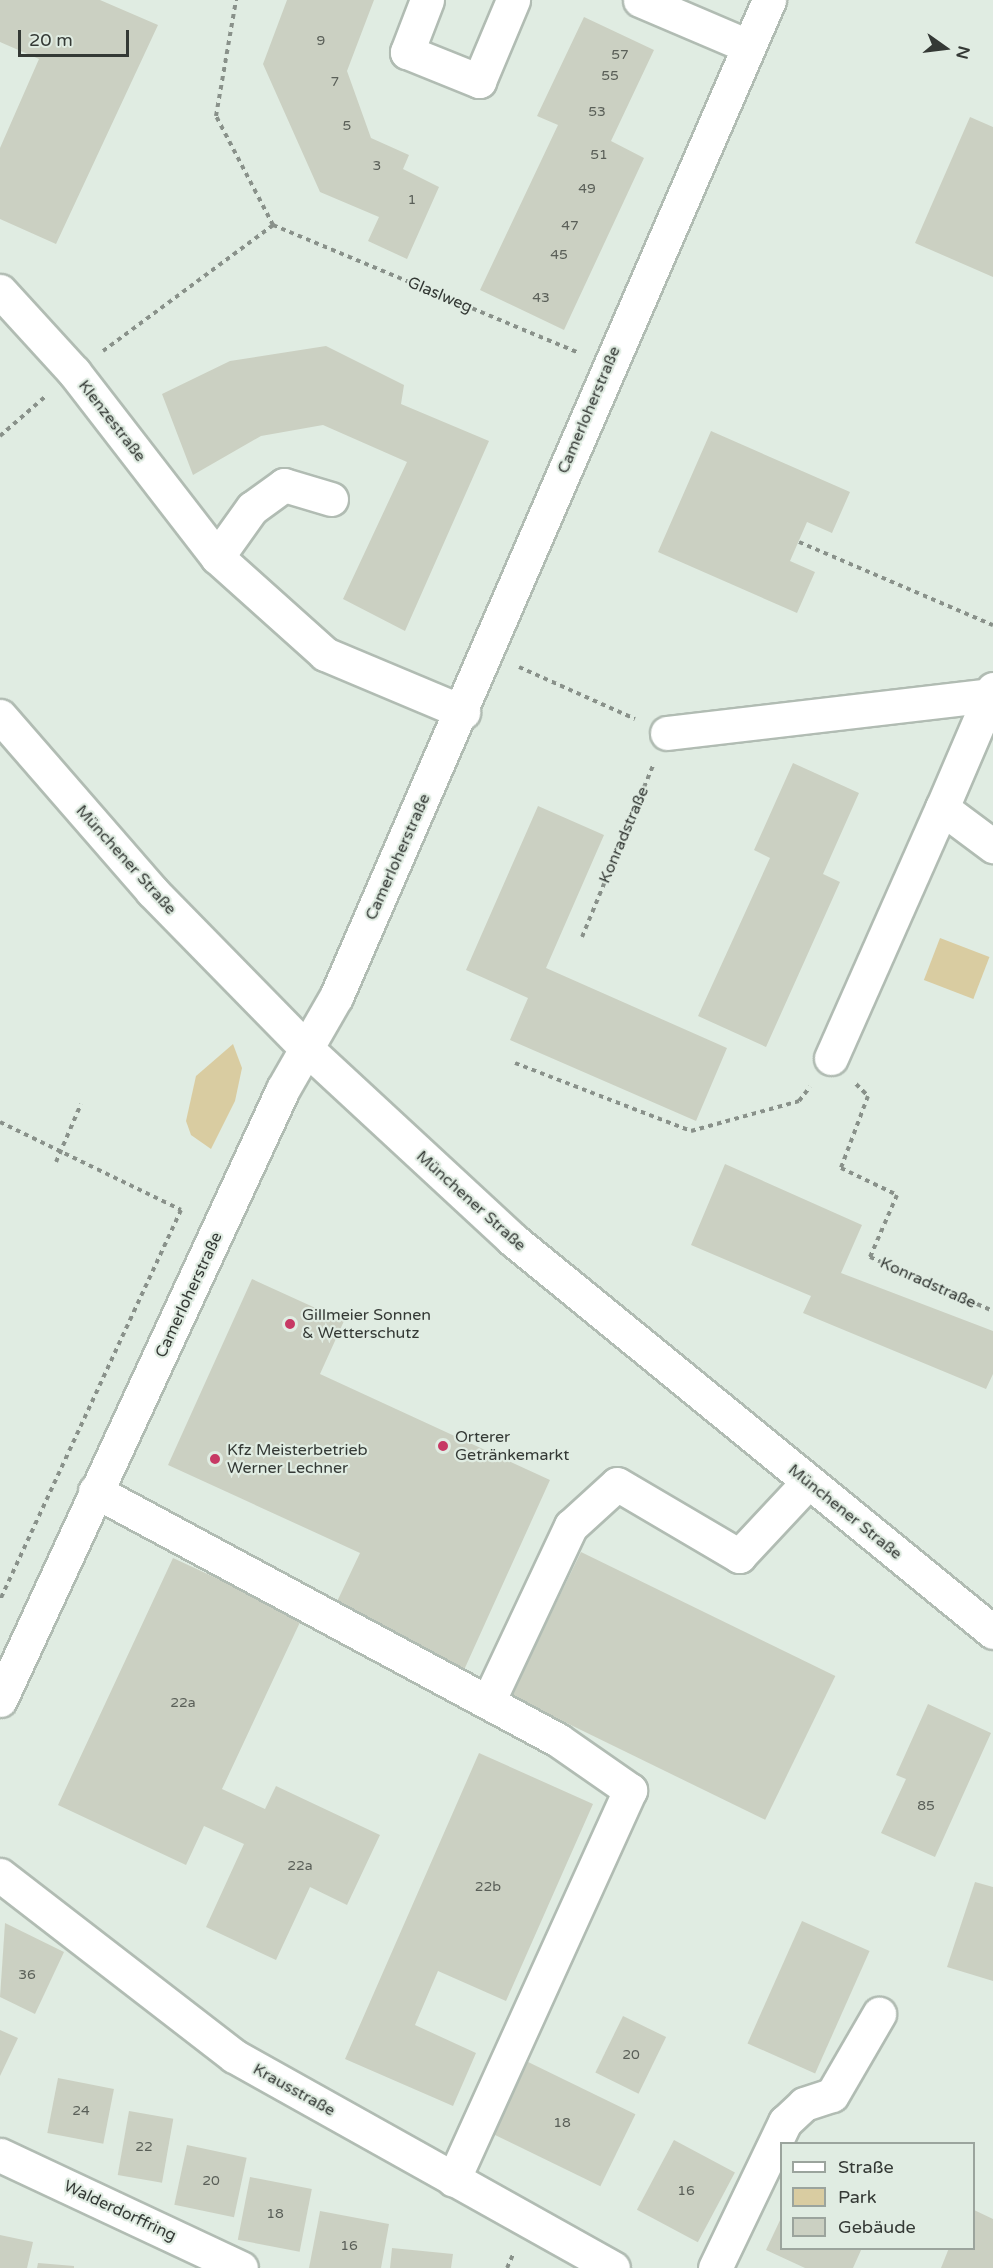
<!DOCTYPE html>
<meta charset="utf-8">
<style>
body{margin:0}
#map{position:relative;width:993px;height:2268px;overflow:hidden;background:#e0ece2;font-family:"Varela Round",sans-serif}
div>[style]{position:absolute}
.green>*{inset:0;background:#d9cca1;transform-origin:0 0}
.building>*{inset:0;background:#cbd0c2;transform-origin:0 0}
.path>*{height:4px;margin-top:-2px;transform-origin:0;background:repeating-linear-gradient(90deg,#89918a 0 4.5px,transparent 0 9px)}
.roads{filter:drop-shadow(2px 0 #b1bcb3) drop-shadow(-2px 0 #b1bcb3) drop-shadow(0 2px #b1bcb3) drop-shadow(0 -2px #b1bcb3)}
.minor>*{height:33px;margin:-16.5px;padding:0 16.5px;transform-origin:16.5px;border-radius:16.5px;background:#fff}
.major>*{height:33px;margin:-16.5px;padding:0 16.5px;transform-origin:16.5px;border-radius:16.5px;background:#fff}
.dots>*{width:16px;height:16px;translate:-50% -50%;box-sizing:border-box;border:3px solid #e0ece2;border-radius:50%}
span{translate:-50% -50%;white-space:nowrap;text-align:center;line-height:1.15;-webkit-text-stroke:4.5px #e0ece2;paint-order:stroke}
.number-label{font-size:14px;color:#5a5f58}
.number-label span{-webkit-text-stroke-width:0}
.street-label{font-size:16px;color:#343935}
.poi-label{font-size:16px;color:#343935}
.left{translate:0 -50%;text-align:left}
.legend{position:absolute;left:780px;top:2142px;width:195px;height:108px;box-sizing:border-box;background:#e0ece2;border:2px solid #9ba49d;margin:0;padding:8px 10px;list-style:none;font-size:18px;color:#343935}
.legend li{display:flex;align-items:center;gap:12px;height:30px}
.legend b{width:30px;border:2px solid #9ba49d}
.north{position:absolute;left:915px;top:18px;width:60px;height:60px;-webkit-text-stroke:4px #e0ece2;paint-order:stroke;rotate:104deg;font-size:16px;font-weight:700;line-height:24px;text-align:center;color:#343935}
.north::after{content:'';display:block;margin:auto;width:21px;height:27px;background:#343935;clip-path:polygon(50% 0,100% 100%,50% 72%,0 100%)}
.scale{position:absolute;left:18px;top:30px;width:111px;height:27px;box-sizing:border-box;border:3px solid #343935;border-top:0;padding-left:8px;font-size:18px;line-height:21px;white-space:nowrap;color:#343935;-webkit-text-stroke:4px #e0ece2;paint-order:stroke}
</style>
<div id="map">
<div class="green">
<div style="left:940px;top:938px;width:53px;height:45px;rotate:21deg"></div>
<div style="clip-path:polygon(233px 1044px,242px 1068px,235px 1101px,211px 1149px,191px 1135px,186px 1121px,196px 1076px)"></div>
</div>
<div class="building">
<div style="clip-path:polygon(0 0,100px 0,158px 25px,56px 244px,0 219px,0 148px,39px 59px,0 42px)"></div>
<div style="clip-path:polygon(287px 0,374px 0,347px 71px,371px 138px,409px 155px,403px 169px,439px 187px,407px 259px,368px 241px,379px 217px,320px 192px,263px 64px)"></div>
<div style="clip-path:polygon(584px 17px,654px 50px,611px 141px,644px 158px,564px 330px,480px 290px,558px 125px,537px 116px)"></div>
<div style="clip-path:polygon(970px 117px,993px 127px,993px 277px,915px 243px)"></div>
<div style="clip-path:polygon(326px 346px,404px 385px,401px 404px,489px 441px,405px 631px,343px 599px,407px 462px,323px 425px,261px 436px,193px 475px,162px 394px,230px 361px)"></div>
<div style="clip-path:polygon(711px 431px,850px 492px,832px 533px,807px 522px,790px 561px,815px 572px,797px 613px,658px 552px)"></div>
<div style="clip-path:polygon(793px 763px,859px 793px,823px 874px,840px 882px,766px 1047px,698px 1016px,770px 858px,754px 850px)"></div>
<div style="clip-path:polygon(538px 806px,604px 835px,546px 968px,727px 1048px,696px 1121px,510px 1040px,528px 998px,466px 970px)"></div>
<div style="clip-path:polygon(725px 1164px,862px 1225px,841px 1273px,993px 1331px,993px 1374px,986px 1389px,803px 1313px,811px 1296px,691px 1245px)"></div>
<div style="clip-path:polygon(252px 1279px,344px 1321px,320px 1374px,550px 1480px,464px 1670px,333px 1610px,360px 1553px,168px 1465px)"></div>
<div style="left:581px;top:1552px;width:283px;height:160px;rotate:26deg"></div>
<div style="clip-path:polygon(173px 1558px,302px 1618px,222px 1789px,265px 1809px,276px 1786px,380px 1835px,347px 1905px,310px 1887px,276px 1960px,206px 1927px,244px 1844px,204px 1826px,186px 1865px,58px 1805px)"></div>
<div style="clip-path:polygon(928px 1704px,991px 1733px,935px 1857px,881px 1833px,906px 1779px,896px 1775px)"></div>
<div style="clip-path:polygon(479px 1753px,593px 1804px,506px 2001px,438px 1971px,415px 2025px,476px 2053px,453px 2106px,345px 2059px)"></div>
<div style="clip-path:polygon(975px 1882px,993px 1887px,993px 1981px,947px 1967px)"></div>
<div style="left:802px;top:1921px;width:74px;height:134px;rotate:24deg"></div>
<div style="clip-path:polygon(5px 1923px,64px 1952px,35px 2014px,0 1997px)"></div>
<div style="left:623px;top:2016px;width:48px;height:63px;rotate:26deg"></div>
<div style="clip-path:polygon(0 2030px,18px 2038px,0 2076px)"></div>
<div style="left:524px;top:2060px;width:124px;height:80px;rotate:26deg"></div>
<div style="left:58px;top:2078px;width:57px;height:56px;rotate:11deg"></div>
<div style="left:129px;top:2111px;width:45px;height:65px;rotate:10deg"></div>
<div style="left:674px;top:2140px;width:69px;height:79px;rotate:28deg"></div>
<div style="left:187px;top:2145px;width:61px;height:61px;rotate:12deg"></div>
<div style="left:250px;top:2177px;width:63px;height:64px;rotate:11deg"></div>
<div style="clip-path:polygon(974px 2210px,993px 2219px,993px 2268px,941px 2268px,949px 2248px,974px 2248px)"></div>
<div style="clip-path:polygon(320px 2211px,389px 2224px,381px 2268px,309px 2268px)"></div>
<div style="clip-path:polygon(782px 2216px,782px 2248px,862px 2248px,853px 2268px,805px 2268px,766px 2250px)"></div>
<div style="clip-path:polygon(0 2235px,33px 2242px,27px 2268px,0 2268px)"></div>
<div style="clip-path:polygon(392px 2248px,453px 2254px,451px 2268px,390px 2268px)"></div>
<div style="clip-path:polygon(38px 2263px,74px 2266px,74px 2268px,37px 2268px)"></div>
</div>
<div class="path">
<div style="left:273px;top:225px;width:329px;rotate:22.7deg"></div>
<div style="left:103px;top:351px;width:212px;rotate:-36.5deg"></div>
<div style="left:273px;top:225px;width:123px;rotate:-117.6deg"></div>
<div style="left:216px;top:116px;width:118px;rotate:-80.2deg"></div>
<div style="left:0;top:436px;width:62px;rotate:-41.1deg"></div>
<div style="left:799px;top:542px;width:211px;rotate:23.2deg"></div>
<div style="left:519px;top:667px;width:127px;rotate:24.1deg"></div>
<div style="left:582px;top:937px;width:185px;rotate:-67.5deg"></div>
<div style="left:515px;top:1063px;width:189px;rotate:21.1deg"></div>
<div style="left:691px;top:1131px;width:112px;rotate:-15.5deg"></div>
<div style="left:799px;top:1101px;width:18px;rotate:-52deg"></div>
<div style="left:856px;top:1084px;width:17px;rotate:45deg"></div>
<div style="left:868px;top:1096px;width:77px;rotate:110.6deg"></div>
<div style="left:841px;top:1168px;width:62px;rotate:25.7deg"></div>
<div style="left:897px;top:1195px;width:68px;rotate:113.5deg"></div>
<div style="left:870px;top:1257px;width:134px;rotate:23.7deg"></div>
<div style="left:0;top:1122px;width:201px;rotate:25.9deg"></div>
<div style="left:181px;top:1210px;width:430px;rotate:114.9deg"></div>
<div style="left:56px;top:1162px;width:63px;rotate:-66.7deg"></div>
<div style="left:507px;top:2268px;width:17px;rotate:-66deg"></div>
</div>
<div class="roads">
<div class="minor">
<div style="left:427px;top:0;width:56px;rotate:111deg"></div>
<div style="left:407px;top:52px;width:78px;rotate:21.9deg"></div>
<div style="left:479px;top:81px;width:88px;rotate:-67.2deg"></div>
<div style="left:640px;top:0;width:117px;rotate:23.1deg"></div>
<div style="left:0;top:291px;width:110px;rotate:47.6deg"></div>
<div style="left:74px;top:372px;width:234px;rotate:52.3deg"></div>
<div style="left:331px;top:499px;width:49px;rotate:-163.4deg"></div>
<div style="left:284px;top:485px;width:39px;rotate:144deg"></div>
<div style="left:252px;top:508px;width:60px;rotate:125.5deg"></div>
<div style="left:217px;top:557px;width:145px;rotate:41.9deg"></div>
<div style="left:325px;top:654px;width:150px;rotate:22.8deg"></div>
<div style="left:993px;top:689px;width:129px;rotate:113.2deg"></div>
<div style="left:942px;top:808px;width:64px;rotate:36.7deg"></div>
<div style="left:667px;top:733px;width:326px;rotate:-6.7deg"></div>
<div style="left:831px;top:1058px;width:274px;rotate:-66.1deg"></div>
<div style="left:95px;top:1491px;width:526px;rotate:28.27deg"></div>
<div style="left:558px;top:1740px;width:88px;rotate:34.8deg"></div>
<div style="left:630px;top:1790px;width:428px;rotate:114.4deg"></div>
<div style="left:0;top:1700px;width:673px;rotate:-65.15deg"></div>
<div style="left:283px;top:1089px;width:106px;rotate:-60.1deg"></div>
<div style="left:336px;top:997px;width:1087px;rotate:-66.52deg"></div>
<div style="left:488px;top:1702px;width:195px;rotate:-64.8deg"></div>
<div style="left:571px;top:1526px;width:62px;rotate:-42.4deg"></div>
<div style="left:617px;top:1484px;width:142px;rotate:30.5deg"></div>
<div style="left:739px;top:1556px;width:101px;rotate:-47deg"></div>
<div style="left:0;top:1875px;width:296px;rotate:37.7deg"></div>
<div style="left:234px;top:2056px;width:434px;rotate:29.2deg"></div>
<div style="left:0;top:2155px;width:266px;rotate:25.1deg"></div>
<div style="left:715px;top:2268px;width:162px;rotate:-64.4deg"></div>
<div style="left:785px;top:2122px;width:26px;rotate:-43deg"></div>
<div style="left:804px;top:2104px;width:29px;rotate:-18deg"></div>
<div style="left:832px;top:2095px;width:94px;rotate:-59.9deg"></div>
</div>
<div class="major">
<div style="left:0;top:716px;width:232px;rotate:49deg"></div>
<div style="left:152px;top:891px;width:220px;rotate:45.6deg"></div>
<div style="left:306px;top:1048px;width:281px;rotate:42.8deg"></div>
<div style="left:512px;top:1239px;width:621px;rotate:39.25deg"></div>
</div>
</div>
<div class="dots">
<div style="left:290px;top:1324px;background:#c73964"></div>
<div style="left:443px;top:1446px;background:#c73964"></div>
<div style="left:215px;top:1459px;background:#c73964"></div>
</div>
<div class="number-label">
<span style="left:321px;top:41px">9</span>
<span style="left:620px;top:55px">57</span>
<span style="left:610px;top:76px">55</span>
<span style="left:335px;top:82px">7</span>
<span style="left:597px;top:112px">53</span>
<span style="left:347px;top:126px">5</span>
<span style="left:599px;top:155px">51</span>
<span style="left:377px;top:166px">3</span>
<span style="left:587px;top:189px">49</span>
<span style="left:412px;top:200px">1</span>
<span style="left:570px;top:226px">47</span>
<span style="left:559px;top:255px">45</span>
<span style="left:541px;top:298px">43</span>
<span style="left:183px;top:1703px">22a</span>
<span style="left:926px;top:1806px">85</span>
<span style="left:300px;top:1866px">22a</span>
<span style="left:488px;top:1887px">22b</span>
<span style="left:27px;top:1975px">36</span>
<span style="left:631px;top:2055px">20</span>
<span style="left:81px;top:2111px">24</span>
<span style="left:562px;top:2123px">18</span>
<span style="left:144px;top:2147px">22</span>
<span style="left:211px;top:2181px">20</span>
<span style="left:686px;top:2191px">16</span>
<span style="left:275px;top:2214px">18</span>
<span style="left:349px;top:2246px">16</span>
</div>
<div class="street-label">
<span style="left:440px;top:295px;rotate:23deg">Glaslweg</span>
<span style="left:589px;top:410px;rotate:-67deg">Camerloherstraße</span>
<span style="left:112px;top:421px;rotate:52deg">Klenzestraße</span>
<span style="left:624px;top:835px;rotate:-67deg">Konradstraße</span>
<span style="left:398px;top:857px;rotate:-66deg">Camerloherstraße</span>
<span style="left:126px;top:860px;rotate:48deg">Münchener Straße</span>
<span style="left:471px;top:1201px;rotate:42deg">Münchener Straße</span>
<span style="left:928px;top:1283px;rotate:24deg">Konradstraße</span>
<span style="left:189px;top:1295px;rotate:-65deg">Camerloherstraße</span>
<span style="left:845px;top:1512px;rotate:39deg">Münchener Straße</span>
<span style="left:294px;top:2090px;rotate:29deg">Krausstraße</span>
<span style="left:120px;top:2211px;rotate:25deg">Walderdorffring</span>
</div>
<div class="poi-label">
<span class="left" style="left:302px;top:1324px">Gillmeier Sonnen<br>&amp; Wetterschutz</span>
<span class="left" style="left:455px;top:1446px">Orterer<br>Getränkemarkt</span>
<span class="left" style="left:227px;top:1459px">Kfz Meisterbetrieb<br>Werner Lechner</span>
</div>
<ul class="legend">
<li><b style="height:8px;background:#fff"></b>Straße</li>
<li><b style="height:16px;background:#d9cca1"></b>Park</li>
<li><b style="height:16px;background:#cbd0c2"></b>Gebäude</li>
</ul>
<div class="north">N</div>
<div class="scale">20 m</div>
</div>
